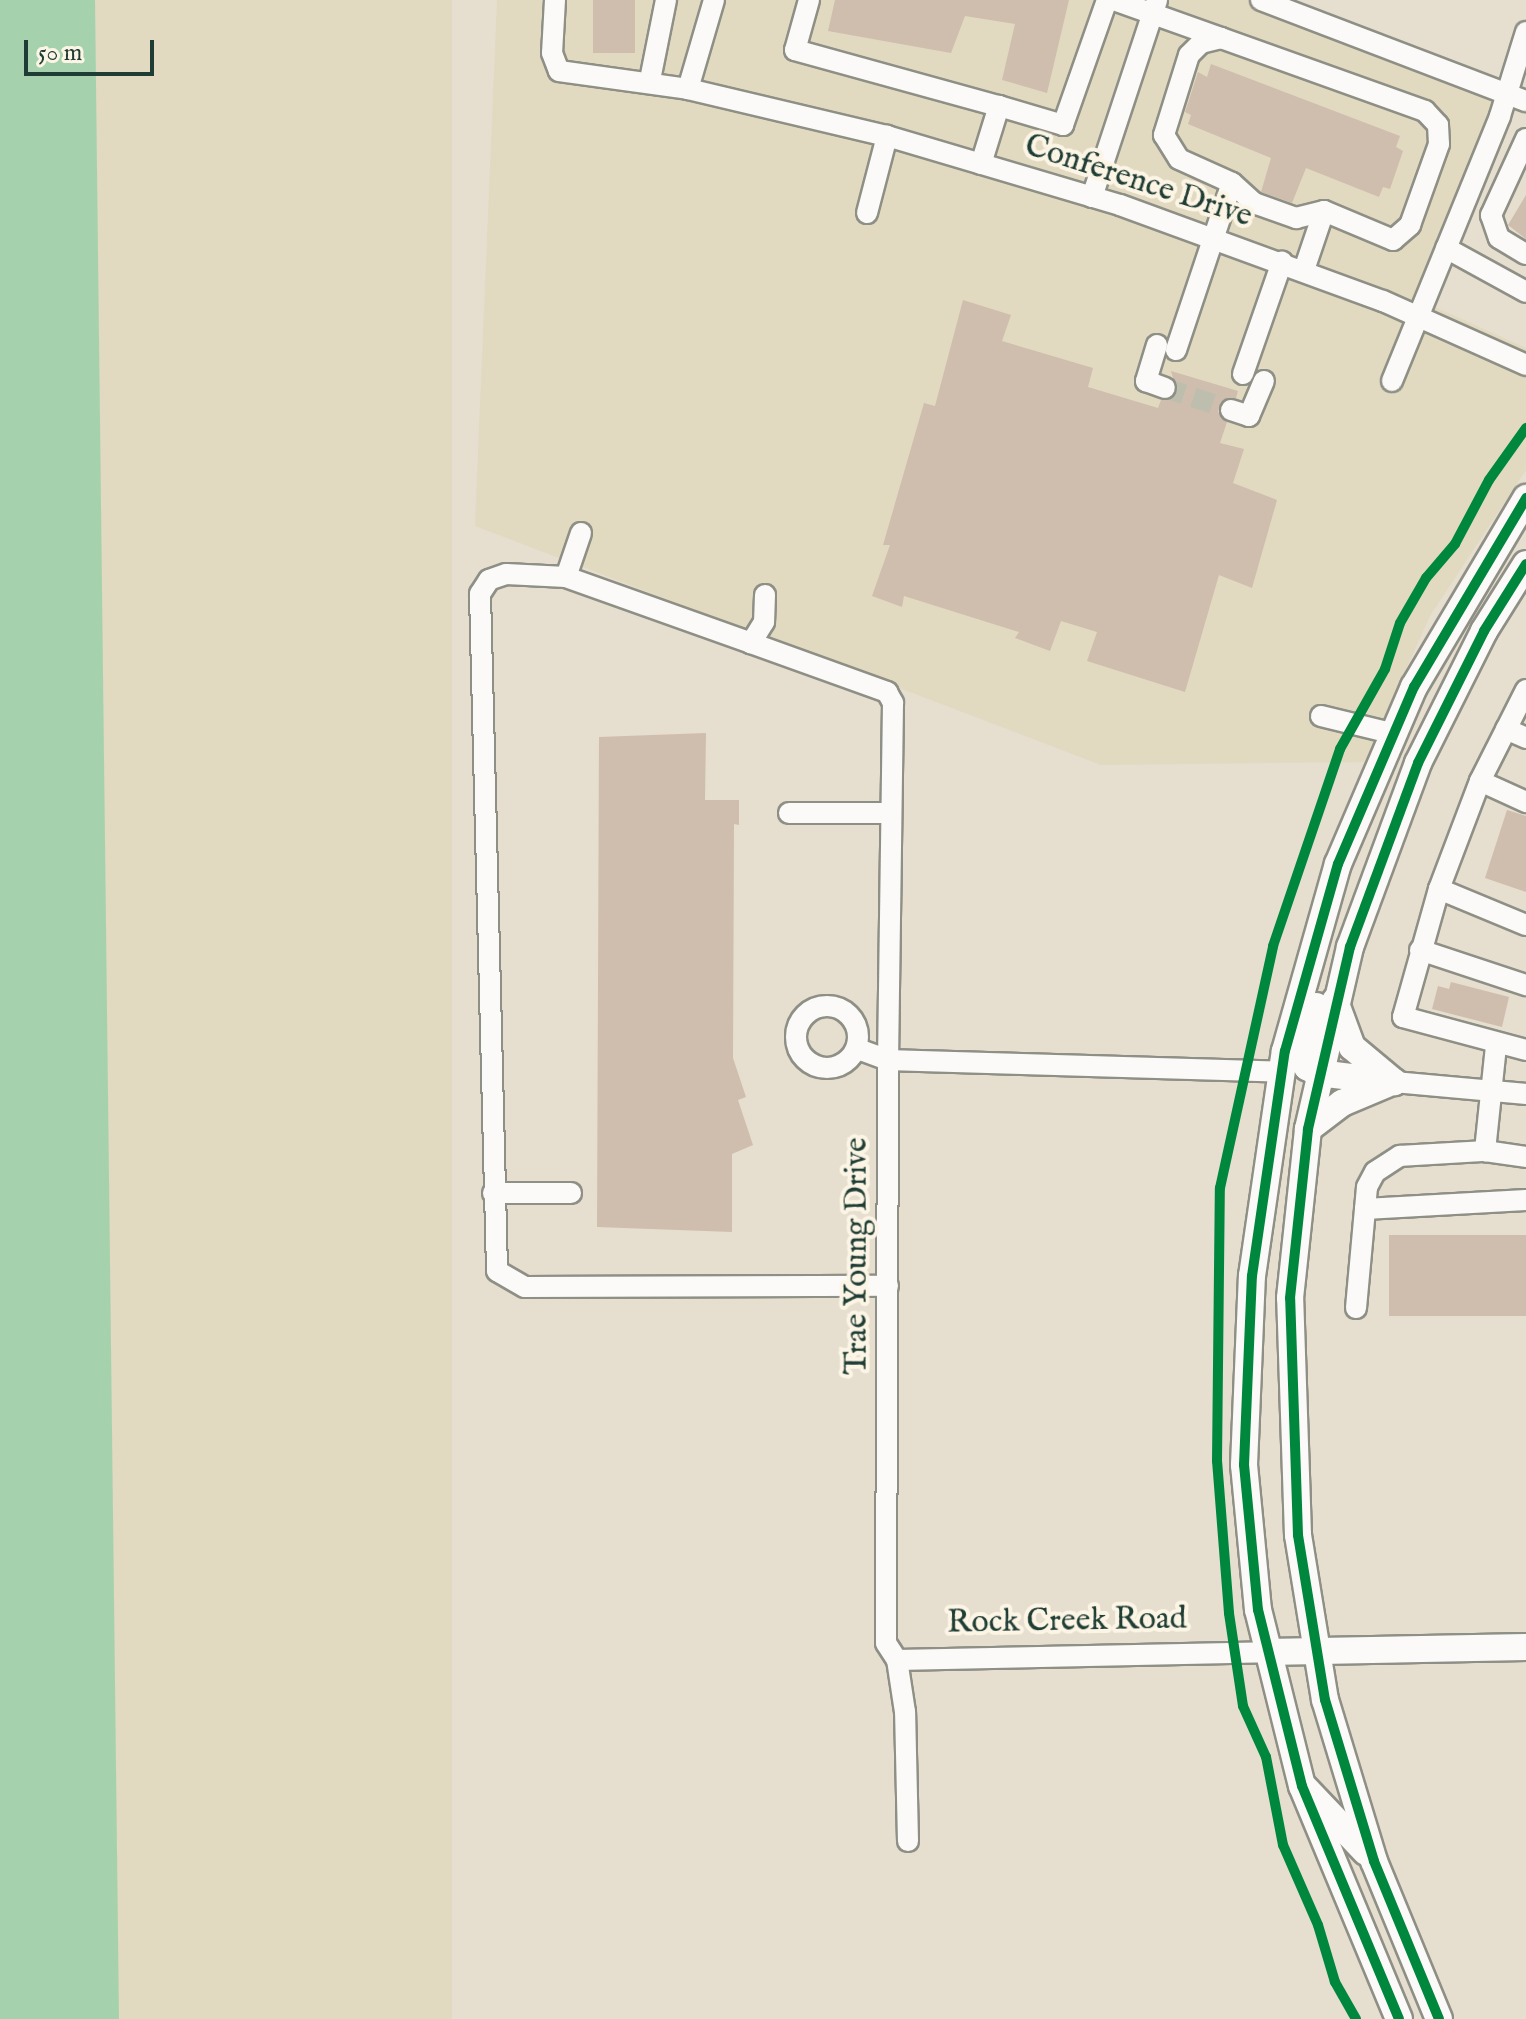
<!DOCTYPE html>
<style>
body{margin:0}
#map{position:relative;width:1526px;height:2019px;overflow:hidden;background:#e6dece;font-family:"IM FELL English",serif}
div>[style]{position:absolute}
.built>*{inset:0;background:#e1d9c0;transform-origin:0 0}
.green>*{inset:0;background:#a5d2ac}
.building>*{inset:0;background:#cfbead;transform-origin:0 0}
.minor-tunnel>*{height:20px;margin-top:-10px;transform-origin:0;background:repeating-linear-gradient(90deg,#bebeaf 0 20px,transparent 0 30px)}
.roads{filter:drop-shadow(2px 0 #8e8f85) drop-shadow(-2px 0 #8e8f85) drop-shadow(0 2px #8e8f85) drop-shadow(0 -2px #8e8f85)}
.minor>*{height:20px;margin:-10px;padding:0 10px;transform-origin:10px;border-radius:10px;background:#fbfaf8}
.minor>.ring{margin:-10px;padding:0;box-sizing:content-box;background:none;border:20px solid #fbfaf8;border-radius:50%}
.major>*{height:26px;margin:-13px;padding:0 13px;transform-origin:13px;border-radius:13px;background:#fbfaf8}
.cycleway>*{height:10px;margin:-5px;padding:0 5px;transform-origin:5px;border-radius:5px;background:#00873e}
span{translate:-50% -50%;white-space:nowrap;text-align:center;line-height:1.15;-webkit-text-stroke:8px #fcf5e5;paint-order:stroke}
.street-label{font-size:32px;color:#1f3d34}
.scale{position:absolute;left:24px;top:40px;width:130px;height:36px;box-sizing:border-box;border:4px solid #1f3d34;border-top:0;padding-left:10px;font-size:24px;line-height:28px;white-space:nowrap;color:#1f3d34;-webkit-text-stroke:6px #fcf5e5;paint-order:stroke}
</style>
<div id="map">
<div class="built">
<div style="left:0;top:0;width:452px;height:2019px"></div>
<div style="clip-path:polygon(497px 0,1273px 0,1500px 80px,1419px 300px,1526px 348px,1526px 470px,1430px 616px,1364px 762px,1101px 765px,475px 526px)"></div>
</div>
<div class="green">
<div style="clip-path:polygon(0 0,95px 0,119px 2019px,0 2019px)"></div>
</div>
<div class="building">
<div style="left:593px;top:0;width:42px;height:53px"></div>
<div style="clip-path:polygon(835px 0,1069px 0,1047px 93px,1002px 80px,1015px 24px,965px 16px,951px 53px,828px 31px)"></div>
<div style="clip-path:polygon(1211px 64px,1400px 136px,1396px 147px,1403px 151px,1390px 189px,1383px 187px,1379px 197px,1306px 168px,1292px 203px,1261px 192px,1271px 158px,1188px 124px,1191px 115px,1185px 112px,1198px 72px,1207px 77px)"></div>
<div style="clip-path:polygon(1526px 195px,1526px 239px,1508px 225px)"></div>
<div style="clip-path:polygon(963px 300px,1011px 315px,1002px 341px,1093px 368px,1088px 387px,1158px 408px,1161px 400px,1177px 392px,1171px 371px,1238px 391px,1236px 398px,1222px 401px,1218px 412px,1227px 422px,1220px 443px,1244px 449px,1233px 483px,1277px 500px,1252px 588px,1219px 575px,1185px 692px,1087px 661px,1097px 632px,1061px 621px,1050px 651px,1015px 638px,1019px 632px,904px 596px,902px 607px,872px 596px,890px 545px,883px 545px,924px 403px,935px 406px)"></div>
<div style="clip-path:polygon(706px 733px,705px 800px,739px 800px,739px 825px,734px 824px,733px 1058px,746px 1097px,738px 1100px,753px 1145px,732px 1154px,732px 1232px,597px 1227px,599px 737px)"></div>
<div style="clip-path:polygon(1507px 810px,1526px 816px,1526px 892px,1485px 878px)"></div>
<div style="clip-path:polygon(1451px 982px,1509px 997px,1502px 1027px,1432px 1009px,1438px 986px,1449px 989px)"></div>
<div style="left:1526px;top:1235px;width:81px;height:137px;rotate:90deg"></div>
</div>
<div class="minor-tunnel">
<div style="left:1165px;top:388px;width:70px;rotate:18.4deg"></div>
</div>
<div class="roads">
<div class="minor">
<div style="left:555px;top:0;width:53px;rotate:93.2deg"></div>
<div style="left:552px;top:53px;width:19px;rotate:69deg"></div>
<div style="left:559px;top:71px;width:130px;rotate:7.9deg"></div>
<div style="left:714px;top:0;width:93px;rotate:106.3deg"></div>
<div style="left:688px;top:89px;width:204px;rotate:13.3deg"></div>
<div style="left:887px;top:136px;width:243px;rotate:16.5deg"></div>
<div style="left:1120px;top:205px;width:280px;rotate:20.1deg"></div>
<div style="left:1383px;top:301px;width:157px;rotate:24.1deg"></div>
<div style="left:809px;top:0;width:52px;rotate:105.6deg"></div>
<div style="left:795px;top:50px;width:212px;rotate:15.4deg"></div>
<div style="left:1114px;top:0;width:114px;rotate:19.6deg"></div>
<div style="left:1261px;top:0;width:284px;rotate:20.9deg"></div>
<div style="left:650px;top:80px;width:82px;rotate:-78.7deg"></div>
<div style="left:1526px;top:139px;width:84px;rotate:114.7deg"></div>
<div style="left:1491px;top:215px;width:24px;rotate:71deg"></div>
<div style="left:1499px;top:238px;width:31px;rotate:31deg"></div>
<div style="left:981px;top:164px;width:61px;rotate:-72.8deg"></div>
<div style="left:999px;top:106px;width:67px;rotate:16.5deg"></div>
<div style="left:1063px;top:125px;width:133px;rotate:-70.6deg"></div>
<div style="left:1092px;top:197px;width:207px;rotate:-71.7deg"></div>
<div style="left:867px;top:213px;width:80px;rotate:-75.4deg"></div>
<div style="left:1446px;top:248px;width:91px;rotate:28.8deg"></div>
<div style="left:1304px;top:270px;width:62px;rotate:-71.3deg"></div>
<div style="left:1324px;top:211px;width:75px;rotate:22.8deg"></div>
<div style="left:1393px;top:240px;width:23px;rotate:-41deg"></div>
<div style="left:1410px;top:225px;width:86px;rotate:-70.3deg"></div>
<div style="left:1439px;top:144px;width:19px;rotate:-93deg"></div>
<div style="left:1438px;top:125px;width:19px;rotate:-133deg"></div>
<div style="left:1425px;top:111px;width:217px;rotate:-160.3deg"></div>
<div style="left:1221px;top:38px;width:21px;rotate:166deg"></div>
<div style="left:1201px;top:43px;width:17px;rotate:135deg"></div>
<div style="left:1189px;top:55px;width:84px;rotate:107.4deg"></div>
<div style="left:1164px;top:135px;width:28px;rotate:58deg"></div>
<div style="left:1179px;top:159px;width:58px;rotate:24.4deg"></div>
<div style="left:1232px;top:183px;width:30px;rotate:42deg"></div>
<div style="left:1254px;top:203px;width:45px;rotate:19.7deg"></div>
<div style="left:1296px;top:218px;width:29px;rotate:-14deg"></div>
<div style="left:1157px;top:345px;width:38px;rotate:107deg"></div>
<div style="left:1146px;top:381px;width:20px;rotate:20deg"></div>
<div style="left:1176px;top:350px;width:176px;rotate:-71.5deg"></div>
<div style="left:1243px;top:374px;width:119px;rotate:-70.8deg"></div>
<div style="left:1392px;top:381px;width:286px;rotate:-67.8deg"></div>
<div style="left:1500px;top:116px;width:88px;rotate:-72.8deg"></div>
<div style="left:1231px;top:410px;width:19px;rotate:18deg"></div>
<div style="left:1249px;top:416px;width:38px;rotate:-67deg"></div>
<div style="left:581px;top:533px;width:46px;rotate:108.8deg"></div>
<div style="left:566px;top:577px;width:196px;rotate:19.6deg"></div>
<div style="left:566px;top:577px;width:60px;rotate:-177.1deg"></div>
<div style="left:506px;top:574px;width:18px;rotate:161deg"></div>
<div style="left:489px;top:580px;width:17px;rotate:123deg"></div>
<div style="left:480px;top:594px;width:677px;rotate:88.56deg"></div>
<div style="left:497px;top:1271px;width:32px;rotate:30deg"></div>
<div style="left:525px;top:1287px;width:363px;rotate:-0.2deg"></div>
<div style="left:765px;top:595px;width:27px;rotate:92deg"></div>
<div style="left:764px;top:622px;width:25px;rotate:122deg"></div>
<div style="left:751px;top:643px;width:145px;rotate:19.8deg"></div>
<div style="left:887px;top:692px;width:13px;rotate:61deg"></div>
<div style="left:893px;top:703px;width:357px;rotate:90.8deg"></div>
<div style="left:888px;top:1060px;width:33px;rotate:-160deg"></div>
<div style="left:1526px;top:690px;width:102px;rotate:116.8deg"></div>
<div style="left:1480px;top:781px;width:116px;rotate:110.8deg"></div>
<div style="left:1439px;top:889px;width:94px;rotate:22.5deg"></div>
<div style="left:1321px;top:716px;width:72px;rotate:13.7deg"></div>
<div style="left:1506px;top:729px;width:22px;rotate:24deg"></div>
<div style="left:1480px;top:781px;width:51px;rotate:24.5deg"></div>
<div style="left:789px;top:813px;width:102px"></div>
<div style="left:1439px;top:889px;width:133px;rotate:105.7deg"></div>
<div style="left:1403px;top:1017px;width:127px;rotate:15deg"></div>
<div style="left:1420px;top:950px;width:112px;rotate:18.3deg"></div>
<div class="ring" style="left:796px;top:1006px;width:42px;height:42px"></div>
<div style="left:1496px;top:1046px;width:106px;rotate:96deg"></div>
<div style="left:1485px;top:1151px;width:41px;rotate:8.3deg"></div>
<div style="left:1394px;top:1082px;width:133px;rotate:5.2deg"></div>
<div style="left:493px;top:1193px;width:78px"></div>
<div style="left:1365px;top:1209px;width:161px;rotate:-3.2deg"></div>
<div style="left:1356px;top:1308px;width:121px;rotate:-84.8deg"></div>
<div style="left:1367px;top:1187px;width:17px;rotate:-62deg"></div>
<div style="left:1375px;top:1172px;width:30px;rotate:-33deg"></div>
<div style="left:1400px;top:1156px;width:85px;rotate:-3.4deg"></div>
<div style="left:897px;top:1660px;width:370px;rotate:-1.2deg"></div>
<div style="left:908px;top:1841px;width:129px;rotate:-91.3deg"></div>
<div style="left:905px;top:1712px;width:53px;rotate:-98.7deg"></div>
<div style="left:897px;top:1660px;width:20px;rotate:-123deg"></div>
<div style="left:886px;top:1643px;width:583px;rotate:-89.8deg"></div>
<div style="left:888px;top:1060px;width:394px;rotate:1.7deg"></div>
</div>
<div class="major">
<div style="left:1335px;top:1001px;width:49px;rotate:69.7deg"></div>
<div style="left:1352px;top:1047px;width:55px;rotate:39.8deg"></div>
<div style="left:1316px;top:1006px;width:54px;rotate:102.8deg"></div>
<div style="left:1304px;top:1059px;width:9px;rotate:69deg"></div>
<div style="left:1307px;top:1067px;width:13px;rotate:29deg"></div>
<div style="left:1318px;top:1073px;width:77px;rotate:6.8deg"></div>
<div style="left:1308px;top:1129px;width:43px;rotate:-37.4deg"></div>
<div style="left:1342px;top:1103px;width:49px;rotate:-22.9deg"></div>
<div style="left:1267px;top:1652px;width:259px;rotate:-1.1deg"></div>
<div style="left:1305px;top:1788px;width:88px;rotate:46.4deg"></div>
<div style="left:1399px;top:2019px;width:252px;rotate:-112.6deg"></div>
<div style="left:1302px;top:1786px;width:181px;rotate:-104deg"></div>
<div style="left:1258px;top:1610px;width:146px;rotate:-95.5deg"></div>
<div style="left:1244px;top:1465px;width:189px;rotate:-87.6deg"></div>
<div style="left:1252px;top:1276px;width:227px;rotate:-81.7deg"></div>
<div style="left:1285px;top:1051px;width:194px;rotate:-74.2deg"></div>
<div style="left:1338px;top:864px;width:193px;rotate:-66.8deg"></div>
<div style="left:1414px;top:687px;width:220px;rotate:-59.3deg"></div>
<div style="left:1439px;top:2019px;width:171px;rotate:-112.4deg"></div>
<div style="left:1374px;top:1861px;width:168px;rotate:-106.9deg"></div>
<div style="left:1325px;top:1700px;width:167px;rotate:-99.3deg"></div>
<div style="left:1298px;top:1535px;width:237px;rotate:-91.9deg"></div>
<div style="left:1290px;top:1298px;width:170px;rotate:-83.9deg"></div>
<div style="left:1308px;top:1129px;width:187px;rotate:-77deg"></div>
<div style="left:1350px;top:947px;width:196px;rotate:-69.7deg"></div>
<div style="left:1418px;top:763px;width:148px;rotate:-63.4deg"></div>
<div style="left:1484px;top:631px;width:79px;rotate:-57.9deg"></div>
</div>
</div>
<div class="cycleway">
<div style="left:1356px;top:2019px;width:43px;rotate:-119.6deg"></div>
<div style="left:1335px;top:1982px;width:59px;rotate:-106.6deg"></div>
<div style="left:1318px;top:1925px;width:87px;rotate:-113.6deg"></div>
<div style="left:1283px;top:1845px;width:90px;rotate:-100.9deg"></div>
<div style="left:1266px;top:1757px;width:56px;rotate:-114.3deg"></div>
<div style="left:1243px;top:1706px;width:94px;rotate:-98.6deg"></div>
<div style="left:1229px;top:1613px;width:152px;rotate:-94.5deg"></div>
<div style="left:1217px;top:1461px;width:273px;rotate:-89.4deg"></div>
<div style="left:1220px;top:1188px;width:248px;rotate:-77.6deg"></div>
<div style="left:1273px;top:946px;width:208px;rotate:-71.2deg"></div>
<div style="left:1340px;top:749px;width:92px;rotate:-60.6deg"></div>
<div style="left:1385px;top:669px;width:48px;rotate:-71.9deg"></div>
<div style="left:1400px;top:623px;width:52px;rotate:-60deg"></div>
<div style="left:1426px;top:578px;width:45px;rotate:-49.5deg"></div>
<div style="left:1455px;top:544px;width:72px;rotate:-62deg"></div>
<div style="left:1489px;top:480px;width:64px;rotate:-54.6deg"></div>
<div style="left:1399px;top:2019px;width:252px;rotate:-112.6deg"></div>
<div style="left:1302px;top:1786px;width:181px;rotate:-104deg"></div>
<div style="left:1258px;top:1610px;width:146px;rotate:-95.5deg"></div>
<div style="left:1244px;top:1465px;width:189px;rotate:-87.6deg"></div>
<div style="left:1252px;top:1276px;width:227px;rotate:-81.7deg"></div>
<div style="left:1285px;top:1051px;width:194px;rotate:-74.2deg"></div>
<div style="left:1338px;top:864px;width:193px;rotate:-66.8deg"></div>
<div style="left:1414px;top:687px;width:220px;rotate:-59.3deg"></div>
<div style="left:1439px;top:2019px;width:171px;rotate:-112.4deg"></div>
<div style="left:1374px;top:1861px;width:168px;rotate:-106.9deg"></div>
<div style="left:1325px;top:1700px;width:167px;rotate:-99.3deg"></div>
<div style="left:1298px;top:1535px;width:237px;rotate:-91.9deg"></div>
<div style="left:1290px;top:1298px;width:170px;rotate:-83.9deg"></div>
<div style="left:1308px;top:1129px;width:187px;rotate:-77deg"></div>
<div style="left:1350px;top:947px;width:196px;rotate:-69.7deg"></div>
<div style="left:1418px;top:763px;width:148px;rotate:-63.4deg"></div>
<div style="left:1484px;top:631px;width:79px;rotate:-57.9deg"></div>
</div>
<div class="street-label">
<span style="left:1138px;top:182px;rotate:18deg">Conference Drive</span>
<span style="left:858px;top:1256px;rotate:-90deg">Trae Young Drive</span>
<span style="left:1067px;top:1622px;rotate:-1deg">Rock Creek Road</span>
</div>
<div class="scale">50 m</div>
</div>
